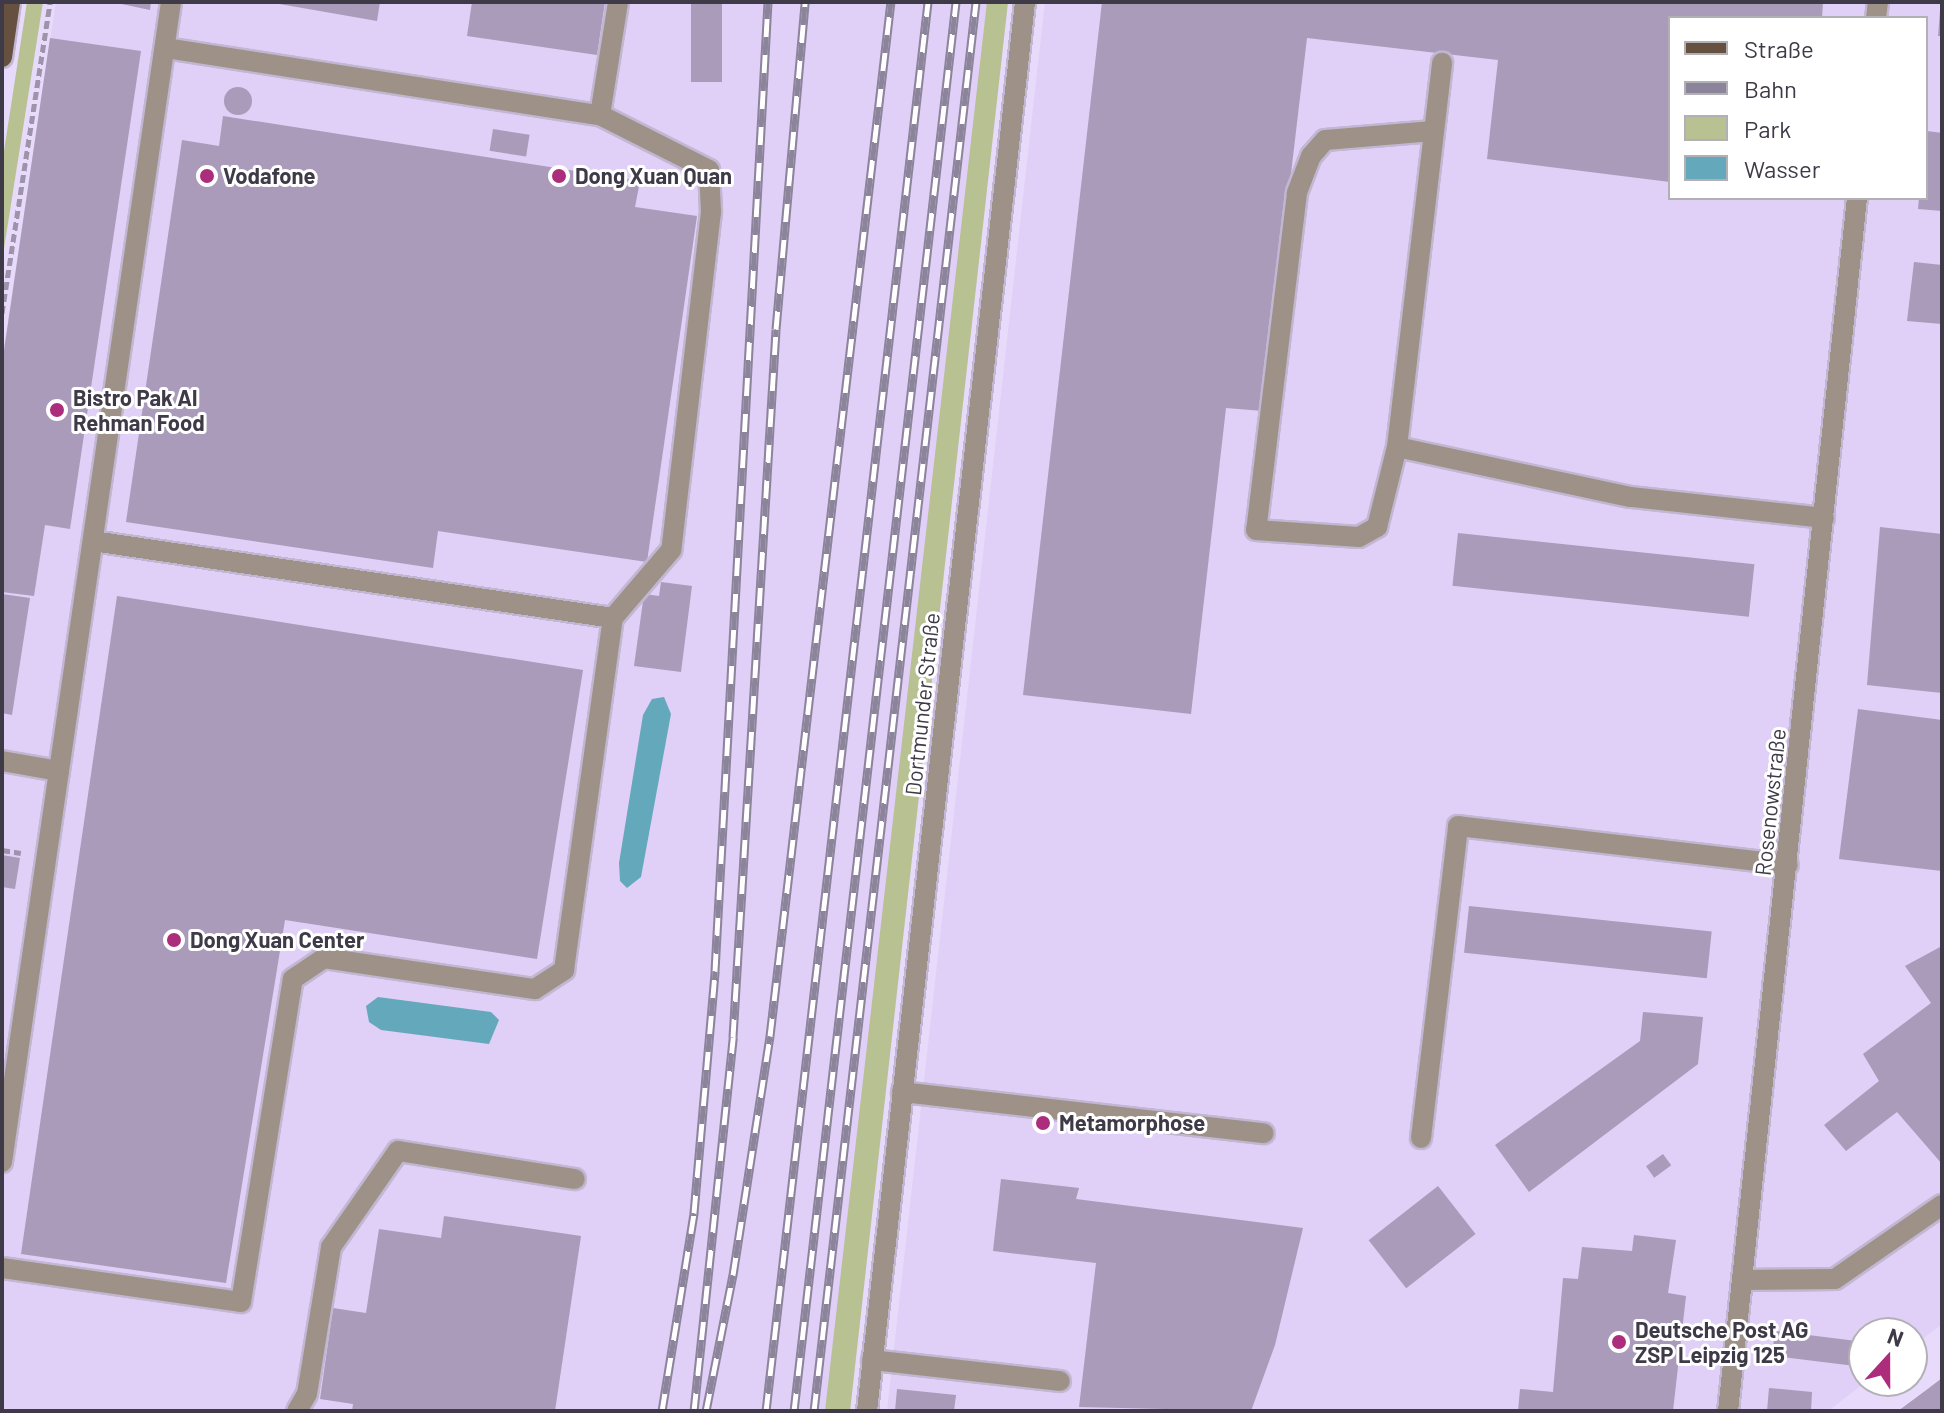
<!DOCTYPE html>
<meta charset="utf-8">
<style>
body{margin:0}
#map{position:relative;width:1944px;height:1413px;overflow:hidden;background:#e7dafa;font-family:Barlow,sans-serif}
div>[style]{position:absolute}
.built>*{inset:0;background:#e0cff6}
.green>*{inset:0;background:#b7c191}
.water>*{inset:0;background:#63a9bb}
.building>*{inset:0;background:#a99bb9;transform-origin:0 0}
.round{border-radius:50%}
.path>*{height:5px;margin-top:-2.5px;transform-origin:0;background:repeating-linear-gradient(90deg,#9d93ab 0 8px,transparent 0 12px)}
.roads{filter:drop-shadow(2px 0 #c2b7d3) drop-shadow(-2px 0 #c2b7d3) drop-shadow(0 2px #c2b7d3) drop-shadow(0 -2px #c2b7d3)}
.minor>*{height:20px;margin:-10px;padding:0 10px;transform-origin:10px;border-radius:10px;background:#9e9288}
.major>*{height:20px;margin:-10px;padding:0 10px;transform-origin:10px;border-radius:10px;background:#665140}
.rail>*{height:9px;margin-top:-4.5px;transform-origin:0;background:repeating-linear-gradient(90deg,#fff 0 18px,#8c849a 0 36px);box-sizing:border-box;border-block:2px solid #8c849a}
.dots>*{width:22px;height:22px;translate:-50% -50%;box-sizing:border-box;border:4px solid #fff;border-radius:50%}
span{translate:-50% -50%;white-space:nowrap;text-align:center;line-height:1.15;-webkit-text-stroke:6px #fff;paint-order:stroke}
.poi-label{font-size:22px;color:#3f3a47;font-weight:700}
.left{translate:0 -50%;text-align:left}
.street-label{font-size:22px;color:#3f3a47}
.frame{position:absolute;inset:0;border:4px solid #3f3a47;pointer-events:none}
.legend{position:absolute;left:1668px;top:16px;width:260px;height:184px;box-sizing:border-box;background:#fff;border:2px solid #b2b0b5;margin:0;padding:10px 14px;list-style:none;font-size:24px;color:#3f3a47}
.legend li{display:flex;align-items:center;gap:16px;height:40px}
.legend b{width:40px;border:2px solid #b2b0b5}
.north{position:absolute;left:1848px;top:1317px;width:80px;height:80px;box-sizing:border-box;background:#fff;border:2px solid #b2b0b5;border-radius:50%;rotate:21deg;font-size:22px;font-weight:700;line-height:32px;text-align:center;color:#3f3a47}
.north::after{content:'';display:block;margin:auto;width:28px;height:36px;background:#ab2d7c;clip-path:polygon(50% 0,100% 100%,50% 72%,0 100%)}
</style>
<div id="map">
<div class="built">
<div style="clip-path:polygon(56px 2px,1008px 2px,850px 1411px,2px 1411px,2px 359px)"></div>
<div style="clip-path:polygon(evenodd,1045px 2px,1942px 2px,1942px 1324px,1912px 1347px,1912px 1333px,1864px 1333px,1867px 1381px,1828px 1411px,887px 1411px,1045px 2px,1670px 18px,1926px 18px,1926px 198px,1670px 198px,1670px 18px)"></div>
</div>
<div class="green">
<div style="clip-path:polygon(27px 2px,43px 2px,2px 261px,2px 164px)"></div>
<div style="clip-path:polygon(987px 2px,1008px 2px,850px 1411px,825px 1411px)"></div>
</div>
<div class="water">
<div style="clip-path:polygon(664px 697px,671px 714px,641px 877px,627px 888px,620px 881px,619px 863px,643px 715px,652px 699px)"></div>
<div style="clip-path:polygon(378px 997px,491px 1012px,499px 1020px,489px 1044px,381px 1030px,369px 1022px,366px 1006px)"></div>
</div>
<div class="building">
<div style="clip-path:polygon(112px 2px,151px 2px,150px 10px)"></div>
<div style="clip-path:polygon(268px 2px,380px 2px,377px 21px)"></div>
<div style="clip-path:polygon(472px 2px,605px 2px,597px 55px,467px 36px)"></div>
<div style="left:691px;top:2px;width:31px;height:80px"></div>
<div style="clip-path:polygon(1102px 2px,1823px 2px,1822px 18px,1670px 18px,1670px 182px,1487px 159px,1498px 60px,1307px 38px,1263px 411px,1226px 408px,1191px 714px,1023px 695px)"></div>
<div style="clip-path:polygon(1940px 11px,1942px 11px,1942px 36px,1938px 36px)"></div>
<div style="clip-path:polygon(50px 38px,141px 51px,70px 529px,45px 525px,34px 596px,2px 592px,2px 364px)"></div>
<div class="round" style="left:224px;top:87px;width:28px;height:28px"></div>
<div style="clip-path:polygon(223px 116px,640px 181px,635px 207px,697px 216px,647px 562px,438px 531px,433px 568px,126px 522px,182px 140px,219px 146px)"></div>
<div style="left:493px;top:129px;width:37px;height:22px;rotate:9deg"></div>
<div style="clip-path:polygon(1927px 131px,1942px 133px,1942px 211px,1918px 209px,1919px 198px,1926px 198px)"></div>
<div style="clip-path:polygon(1914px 262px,1942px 265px,1942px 324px,1907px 321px)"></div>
<div style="clip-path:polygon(1880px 527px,1942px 534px,1942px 693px,1867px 685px)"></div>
<div style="left:1458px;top:533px;width:298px;height:53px;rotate:6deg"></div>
<div style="clip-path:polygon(661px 582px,692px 586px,681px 672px,634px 666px,644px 594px,659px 596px)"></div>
<div style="clip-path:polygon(2px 594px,30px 598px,12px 715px,2px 713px)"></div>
<div style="clip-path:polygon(117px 596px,583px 670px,537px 959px,285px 920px,226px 1283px,21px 1254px)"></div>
<div style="clip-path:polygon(1858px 709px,1942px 720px,1942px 871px,1839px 859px)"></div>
<div style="clip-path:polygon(2px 855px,20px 858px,15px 889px,2px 887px)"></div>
<div style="left:1469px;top:906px;width:244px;height:47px;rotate:6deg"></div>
<div style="clip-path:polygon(1942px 946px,1942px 1164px,1897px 1112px,1846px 1151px,1824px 1125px,1879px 1081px,1863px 1054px,1931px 1003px,1905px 966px)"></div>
<div style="clip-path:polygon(1643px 1012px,1703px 1017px,1698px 1064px,1529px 1192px,1495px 1145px,1640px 1041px)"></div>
<div style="left:1663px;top:1154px;width:14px;height:21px;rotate:54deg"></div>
<div style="clip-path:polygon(1001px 1179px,1079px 1188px,1076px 1199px,1303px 1228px,1275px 1345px,1251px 1411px,1079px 1407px,1096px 1263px,993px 1251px)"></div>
<div style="left:1438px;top:1186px;width:61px;height:88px;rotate:52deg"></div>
<div style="clip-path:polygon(444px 1216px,581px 1236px,555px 1411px,352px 1411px,353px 1404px,320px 1399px,333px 1308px,366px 1313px,379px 1229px,441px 1238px)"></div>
<div style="clip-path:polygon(1634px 1235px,1676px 1240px,1668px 1293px,1686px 1296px,1673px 1411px,1518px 1411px,1520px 1389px,1553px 1392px,1563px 1278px,1578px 1279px,1582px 1247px,1632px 1251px)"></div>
<div style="left:1775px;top:1331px;width:88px;height:25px;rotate:7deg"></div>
<div style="clip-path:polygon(1942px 1378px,1942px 1411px,1898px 1411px,1929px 1388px)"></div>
<div style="clip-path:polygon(1769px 1388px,1812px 1392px,1811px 1411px,1767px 1411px)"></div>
<div style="clip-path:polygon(897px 1389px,956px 1395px,954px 1411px,895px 1411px)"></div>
</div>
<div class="path">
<div style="left:2px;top:313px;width:315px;rotate:-81.2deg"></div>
<div style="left:2px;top:850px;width:19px;rotate:9deg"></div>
</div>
<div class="roads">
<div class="minor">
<div style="left:1876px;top:18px;width:16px;rotate:-83deg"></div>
<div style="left:165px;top:48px;width:440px;rotate:8.8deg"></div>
<div style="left:600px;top:115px;width:122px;rotate:26.8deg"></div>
<div style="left:709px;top:170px;width:42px;rotate:87.3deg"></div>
<div style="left:711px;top:212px;width:340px;rotate:96.7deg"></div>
<div style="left:671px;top:550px;width:89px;rotate:130.5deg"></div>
<div style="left:600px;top:115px;width:114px;rotate:-80.9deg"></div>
<div style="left:1433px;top:131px;width:108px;rotate:175.2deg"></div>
<div style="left:1325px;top:140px;width:21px;rotate:131deg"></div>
<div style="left:1311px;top:156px;width:40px;rotate:111deg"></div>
<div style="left:1297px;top:193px;width:339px;rotate:96.9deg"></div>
<div style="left:1256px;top:530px;width:103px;rotate:3.9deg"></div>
<div style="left:1359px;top:537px;width:21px;rotate:-29deg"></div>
<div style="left:1377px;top:527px;width:82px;rotate:-76deg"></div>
<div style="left:1397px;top:447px;width:239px;rotate:12.1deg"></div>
<div style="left:1631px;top:497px;width:194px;rotate:6.2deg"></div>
<div style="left:1397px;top:447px;width:387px;rotate:-83.3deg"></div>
<div style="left:2px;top:761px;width:58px;rotate:10deg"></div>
<div style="left:902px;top:1092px;width:364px;rotate:6.5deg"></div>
<div style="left:1421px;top:1138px;width:314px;rotate:-83.2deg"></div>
<div style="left:1458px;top:826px;width:332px;rotate:6.7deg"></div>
<div style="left:2px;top:1162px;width:1172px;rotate:-81.71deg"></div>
<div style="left:2px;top:1268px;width:241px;rotate:8.1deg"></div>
<div style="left:241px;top:1302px;width:327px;rotate:-80.9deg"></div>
<div style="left:293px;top:979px;width:37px;rotate:-34deg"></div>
<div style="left:324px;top:958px;width:213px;rotate:8.4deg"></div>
<div style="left:535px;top:989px;width:35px;rotate:-33deg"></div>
<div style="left:564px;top:970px;width:355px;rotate:-82.1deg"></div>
<div style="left:613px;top:618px;width:526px;rotate:-171.58deg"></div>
<div style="left:1742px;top:1280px;width:93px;rotate:-0.6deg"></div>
<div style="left:1835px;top:1279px;width:130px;rotate:-34.7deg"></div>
<div style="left:872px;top:1360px;width:189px;rotate:6.4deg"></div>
<div style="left:297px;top:1411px;width:20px;rotate:-60deg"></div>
<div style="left:307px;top:1394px;width:149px;rotate:-80.7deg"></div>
<div style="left:331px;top:1247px;width:117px;rotate:-55.1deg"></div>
<div style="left:398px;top:1151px;width:179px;rotate:9deg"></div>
<div style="left:867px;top:1411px;width:1418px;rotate:-83.6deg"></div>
<div style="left:1728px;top:1411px;width:1220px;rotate:-83.93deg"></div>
</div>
<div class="major">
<div style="left:2px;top:57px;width:56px;rotate:-81.7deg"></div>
</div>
</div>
<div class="rail">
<div style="left:662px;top:1411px;width:201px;rotate:-80.8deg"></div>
<div style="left:694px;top:1213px;width:243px;rotate:-85deg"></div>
<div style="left:715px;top:971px;width:970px;rotate:-86.87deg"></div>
<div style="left:694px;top:1411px;width:376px;rotate:-84deg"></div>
<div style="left:733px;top:1037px;width:709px;rotate:-86.52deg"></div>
<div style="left:776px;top:329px;width:328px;rotate:-84.9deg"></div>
<div style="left:706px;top:1411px;width:139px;rotate:-78.8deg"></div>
<div style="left:733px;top:1275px;width:242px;rotate:-81.2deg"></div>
<div style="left:770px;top:1036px;width:1041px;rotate:-83.33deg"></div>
<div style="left:766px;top:1411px;width:1418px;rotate:-83.44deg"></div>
<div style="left:794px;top:1411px;width:1418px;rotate:-83.44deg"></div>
<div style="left:814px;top:1411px;width:1418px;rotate:-83.44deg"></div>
</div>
<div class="dots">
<div style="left:207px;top:176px;background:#ab2d7c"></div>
<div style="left:559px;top:176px;background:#ab2d7c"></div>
<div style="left:57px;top:410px;background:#ab2d7c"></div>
<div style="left:174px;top:940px;background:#ab2d7c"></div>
<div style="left:1043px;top:1123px;background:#ab2d7c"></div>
<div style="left:1619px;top:1342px;background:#ab2d7c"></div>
</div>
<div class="poi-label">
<span class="left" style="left:223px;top:176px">Vodafone</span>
<span class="left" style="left:575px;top:176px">Dong Xuan Quan</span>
<span class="left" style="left:73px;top:410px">Bistro Pak Al<br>Rehman Food</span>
<span class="left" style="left:190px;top:940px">Dong Xuan Center</span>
<span class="left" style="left:1059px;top:1123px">Metamorphose</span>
<span class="left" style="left:1635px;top:1342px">Deutsche Post AG<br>ZSP Leipzig 125</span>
</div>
<div class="street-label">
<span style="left:922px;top:704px;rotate:-84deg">Dortmunder Straße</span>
<span style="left:1770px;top:802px;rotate:-84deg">Rosenowstraße</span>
</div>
<div class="frame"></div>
<ul class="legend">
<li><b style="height:10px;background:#665140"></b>Straße</li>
<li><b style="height:10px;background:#8c849a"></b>Bahn</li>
<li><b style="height:22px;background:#b7c191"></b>Park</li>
<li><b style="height:22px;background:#63a9bb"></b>Wasser</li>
</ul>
<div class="north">N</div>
</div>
